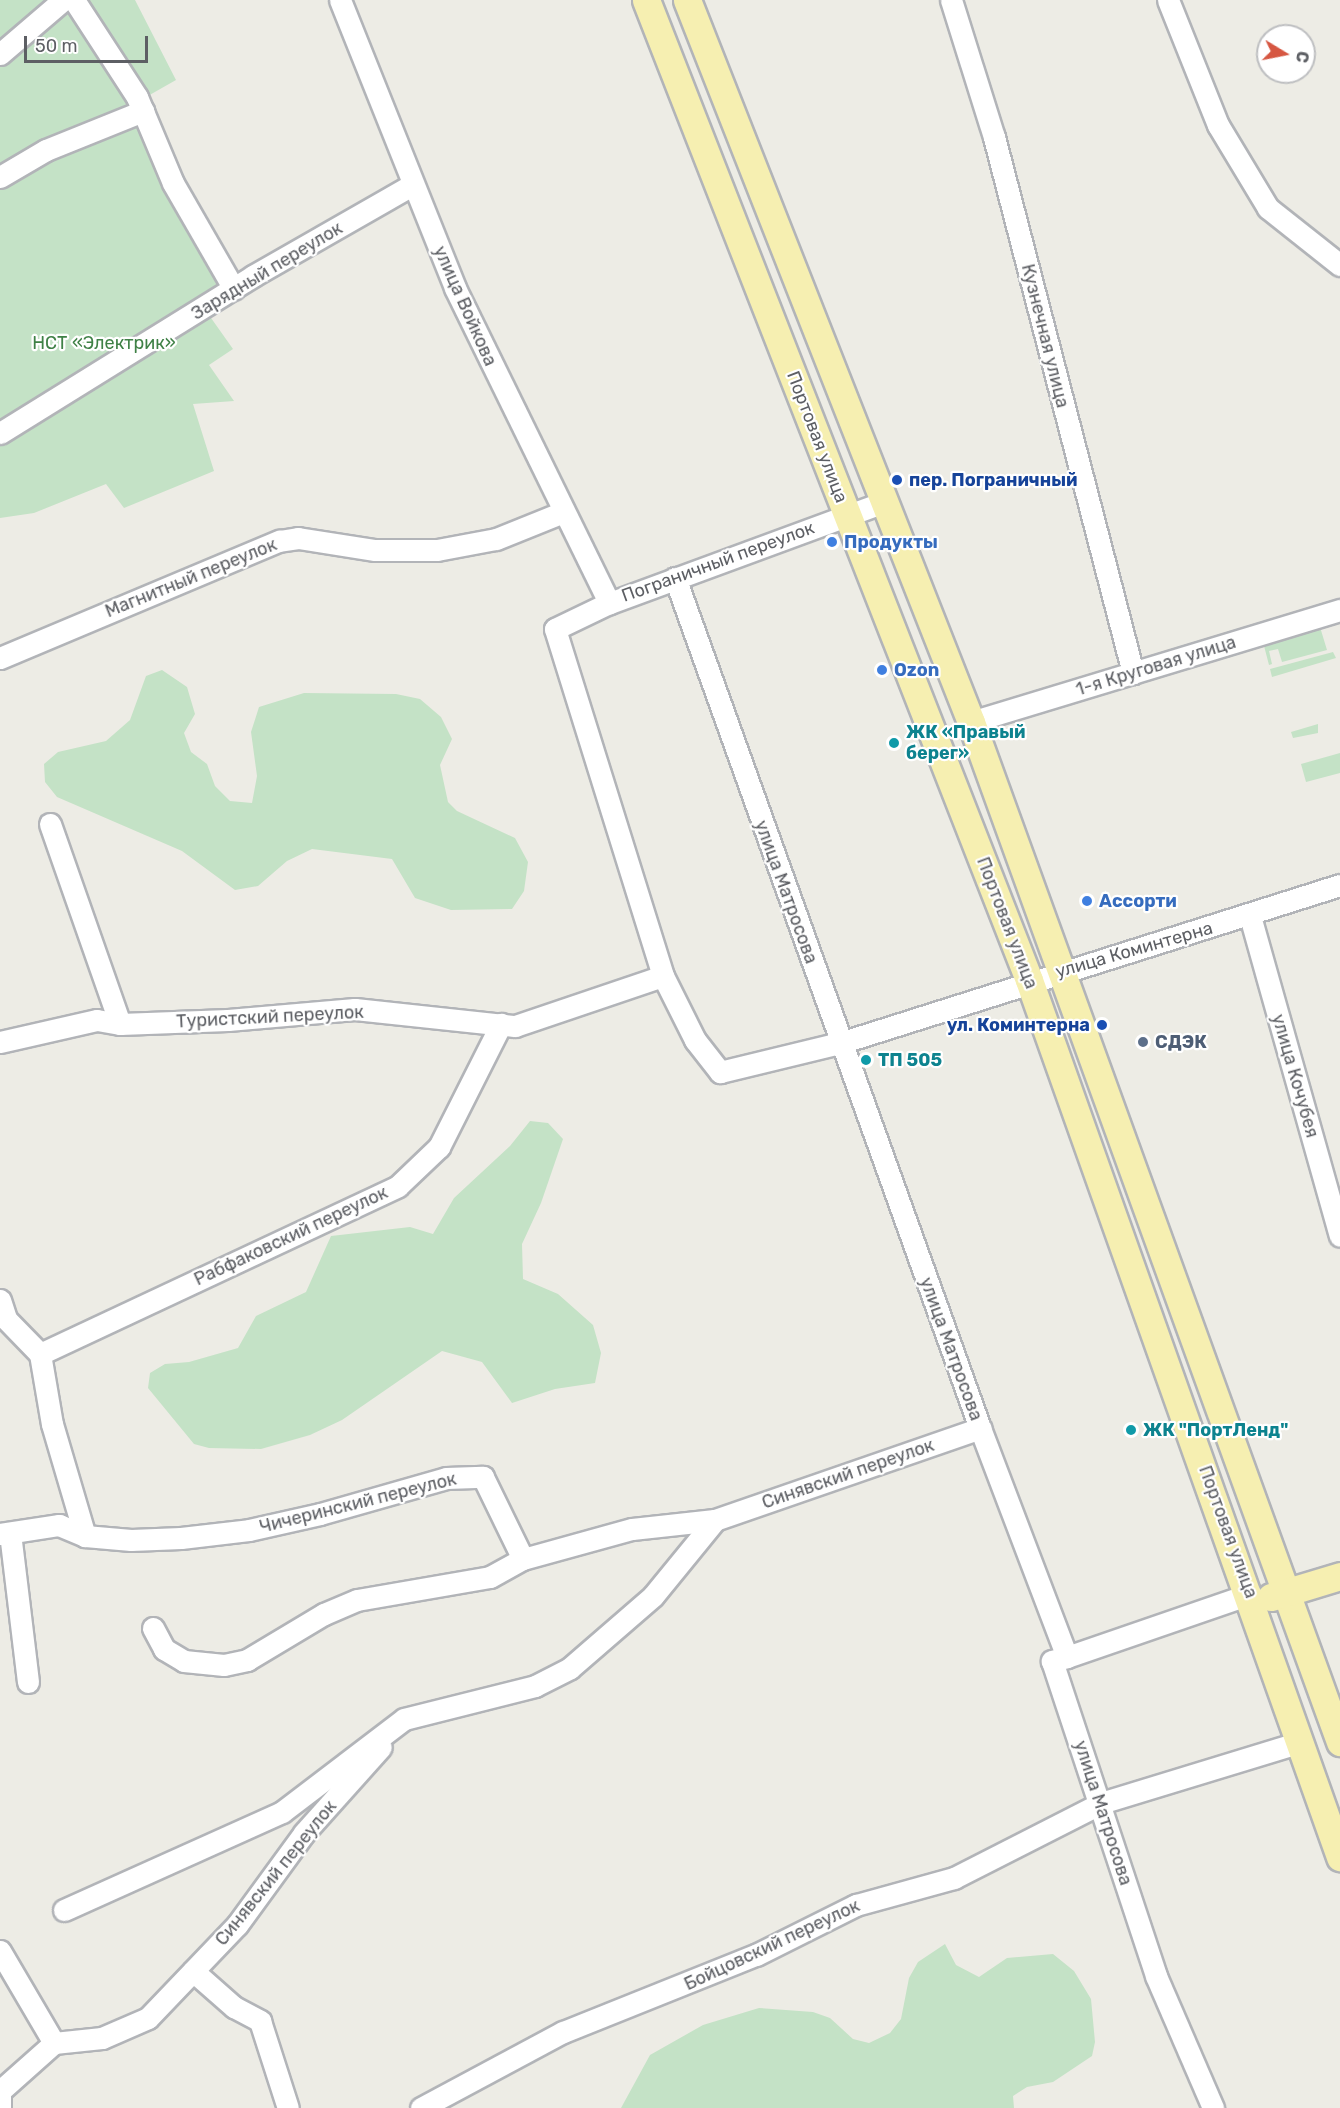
<!DOCTYPE html>
<meta charset="utf-8">
<style>
body{margin:0}
#map{position:relative;width:1340px;height:2108px;overflow:hidden;background:#edece5;font-family:Rubik,sans-serif}
div>[style]{position:absolute}
.green>*{inset:0;background:#c4e2c6}
.roads{filter:drop-shadow(2px 0 #b2b4b8) drop-shadow(-2px 0 #b2b4b8) drop-shadow(0 2px #b2b4b8) drop-shadow(0 -2px #b2b4b8)}
.minor>*{height:21px;margin:-10.5px;padding:0 10.5px;transform-origin:10.5px;border-radius:10.5px;background:#fff}
.major>*{height:27px;margin:-13.5px;padding:0 13.5px;transform-origin:13.5px;border-radius:13.5px;background:#f6efb1}
.dots>*{width:16px;height:16px;translate:-50% -50%;box-sizing:border-box;border:3px solid #fff;border-radius:50%}
span{translate:-50% -50%;white-space:nowrap;text-align:center;line-height:1.15;-webkit-text-stroke:4.5px #fff;paint-order:stroke}
.street-label{font-size:18px;color:#5d5f64}
.park-label{font-size:18px;color:#3f8146}
.transit-label{font-size:18px;color:#164399;font-weight:700}
.left{translate:0 -50%;text-align:left}
.right{translate:-100% -50%;text-align:right}
.shop-label{font-size:18px;color:#366cbe;font-weight:700}
.culture-label{font-size:18px;color:#0d838f;font-weight:700}
.service-label{font-size:18px;color:#4e5e75;font-weight:700}
.north{position:absolute;left:1256px;top:24px;width:60px;height:60px;box-sizing:border-box;background:#fff;border:2px solid #bebfc1;border-radius:50%;rotate:100deg;font-size:16px;font-weight:700;line-height:24px;text-align:center;color:#5d5f64}
.north::after{content:'';display:block;margin:auto;width:21px;height:27px;background:#d65742;clip-path:polygon(50% 0,100% 100%,50% 72%,0 100%)}
.scale{position:absolute;left:24px;top:36px;width:124px;height:27px;box-sizing:border-box;border:3px solid #5d5f64;border-top:0;padding-left:8px;font-size:18px;line-height:21px;white-space:nowrap;color:#5d5f64;-webkit-text-stroke:4px #fff;paint-order:stroke}
</style>
<div id="map">
<div class="green">
<div style="clip-path:polygon(0 0,135px 0,176px 80px,139px 101px,227px 279px,199px 301px,233px 349px,209px 365px,234px 401px,193px 404px,214px 471px,124px 508px,106px 484px,34px 513px,0 518px)"></div>
<div style="clip-path:polygon(1320px 627px,1327px 650px,1282px 662px,1278px 649px,1269px 651px,1272px 664px,1269px 665px,1263px 642px)"></div>
<div style="clip-path:polygon(1333px 652px,1336px 658px,1272px 677px,1270px 669px)"></div>
<div style="clip-path:polygon(162px 670px,187px 687px,195px 714px,184px 733px,191px 752px,207px 764px,215px 786px,230px 801px,252px 803px,257px 776px,251px 732px,259px 707px,304px 693px,396px 694px,420px 699px,441px 717px,452px 739px,440px 765px,448px 802px,457px 811px,515px 838px,528px 862px,524px 891px,512px 909px,451px 910px,415px 898px,392px 859px,312px 849px,287px 861px,258px 886px,235px 890px,182px 851px,57px 797px,45px 782px,44px 764px,58px 752px,106px 741px,130px 720px,146px 676px)"></div>
<div style="clip-path:polygon(1318px 724px,1318px 733px,1293px 738px,1291px 732px)"></div>
<div style="clip-path:polygon(1340px 753px,1340px 773px,1306px 782px,1301px 764px)"></div>
<div style="clip-path:polygon(530px 1121px,548px 1123px,563px 1139px,541px 1203px,522px 1244px,523px 1279px,558px 1294px,593px 1325px,601px 1353px,595px 1383px,555px 1389px,512px 1403px,482px 1362px,442px 1351px,342px 1420px,310px 1435px,261px 1449px,209px 1448px,194px 1444px,148px 1388px,150px 1373px,165px 1364px,189px 1362px,238px 1348px,256px 1316px,306px 1292px,331px 1236px,410px 1227px,433px 1234px,454px 1198px,510px 1146px)"></div>
<div style="clip-path:polygon(945px 1944px,956px 1965px,979px 1977px,1007px 1958px,1053px 1954px,1074px 1971px,1091px 1999px,1095px 2042px,1092px 2056px,1053px 2082px,1027px 2087px,1013px 2096px,1014px 2108px,621px 2108px,650px 2055px,703px 2025px,759px 2008px,813px 2012px,830px 2018px,853px 2039px,869px 2043px,890px 2033px,901px 2019px,909px 1978px,918px 1962px)"></div>
</div>
<div class="roads">
<div class="minor">
<div style="left:74px;top:0;width:116px;rotate:57deg"></div>
<div style="left:137px;top:97px;width:93px;rotate:67.3deg"></div>
<div style="left:173px;top:183px;width:122px;rotate:60.1deg"></div>
<div style="left:340px;top:0;width:310px;rotate:68.2deg"></div>
<div style="left:455px;top:288px;width:351px;rotate:63.9deg"></div>
<div style="left:951px;top:0;width:144px;rotate:72.6deg"></div>
<div style="left:994px;top:137px;width:554px;rotate:75.46deg"></div>
<div style="left:1168px;top:0;width:135px;rotate:68.2deg"></div>
<div style="left:1218px;top:125px;width:97px;rotate:58.9deg"></div>
<div style="left:1268px;top:208px;width:92px;rotate:38.4deg"></div>
<div style="left:0;top:54px;width:83px;rotate:-40.6deg"></div>
<div style="left:0;top:177px;width:53px;rotate:-30.4deg"></div>
<div style="left:46px;top:150px;width:105px;rotate:-21.9deg"></div>
<div style="left:0;top:433px;width:298px;rotate:-31.8deg"></div>
<div style="left:253px;top:276px;width:183px;rotate:-29.8deg"></div>
<div style="left:884px;top:502px;width:293px;rotate:159.8deg"></div>
<div style="left:609px;top:603px;width:60px;rotate:154.3deg"></div>
<div style="left:555px;top:629px;width:363px;rotate:72.7deg"></div>
<div style="left:663px;top:976px;width:72px;rotate:63.4deg"></div>
<div style="left:695px;top:1040px;width:41px;rotate:52deg"></div>
<div style="left:720px;top:1072px;width:123px;rotate:-13.6deg"></div>
<div style="left:840px;top:1043px;width:524px;rotate:-17.54deg"></div>
<div style="left:675px;top:578px;width:903px;rotate:70.26deg"></div>
<div style="left:980px;top:1428px;width:245px;rotate:69.2deg"></div>
<div style="left:1067px;top:1657px;width:16px;rotate:165deg"></div>
<div style="left:1052px;top:1661px;width:332px;rotate:71.7deg"></div>
<div style="left:1156px;top:1976px;width:144px;rotate:66.6deg"></div>
<div style="left:0;top:658px;width:303px;rotate:-22.8deg"></div>
<div style="left:279px;top:541px;width:19px;rotate:-9deg"></div>
<div style="left:298px;top:538px;width:78px;rotate:8.9deg"></div>
<div style="left:375px;top:550px;width:62px"></div>
<div style="left:437px;top:550px;width:60px;rotate:-10.6deg"></div>
<div style="left:496px;top:539px;width:72px;rotate:-21.9deg"></div>
<div style="left:971px;top:722px;width:386px;rotate:-16.9deg"></div>
<div style="left:50px;top:824px;width:212px;rotate:70.7deg"></div>
<div style="left:1250px;top:916px;width:332px;rotate:74.3deg"></div>
<div style="left:0;top:1042px;width:99px;rotate:-12.8deg"></div>
<div style="left:97px;top:1020px;width:23px;rotate:10deg"></div>
<div style="left:120px;top:1024px;width:108px;rotate:-2.1deg"></div>
<div style="left:228px;top:1020px;width:127px;rotate:-5deg"></div>
<div style="left:355px;top:1009px;width:161px;rotate:6.1deg"></div>
<div style="left:515px;top:1026px;width:156px;rotate:-18.7deg"></div>
<div style="left:0;top:1300px;width:20px;rotate:72deg"></div>
<div style="left:6px;top:1319px;width:49px;rotate:45.8deg"></div>
<div style="left:40px;top:1354px;width:71px;rotate:80.3deg"></div>
<div style="left:52px;top:1424px;width:117px;rotate:73.6deg"></div>
<div style="left:40px;top:1354px;width:395px;rotate:-25.1deg"></div>
<div style="left:398px;top:1186px;width:57px;rotate:-43.6deg"></div>
<div style="left:439px;top:1147px;width:138px;rotate:-63.2deg"></div>
<div style="left:10px;top:1533px;width:150px;rotate:83.1deg"></div>
<div style="left:0;top:1534px;width:60px;rotate:-8.7deg"></div>
<div style="left:59px;top:1525px;width:28px;rotate:23deg"></div>
<div style="left:85px;top:1536px;width:46px;rotate:5deg"></div>
<div style="left:131px;top:1540px;width:50px;rotate:-2.3deg"></div>
<div style="left:181px;top:1538px;width:68px;rotate:-6.7deg"></div>
<div style="left:249px;top:1530px;width:73px;rotate:-12.7deg"></div>
<div style="left:320px;top:1514px;width:131px;rotate:-15.9deg"></div>
<div style="left:446px;top:1478px;width:37px;rotate:-2deg"></div>
<div style="left:483px;top:1477px;width:91px;rotate:64deg"></div>
<div style="left:153px;top:1628px;width:24px;rotate:62deg"></div>
<div style="left:164px;top:1649px;width:23px;rotate:31deg"></div>
<div style="left:184px;top:1661px;width:40px;rotate:5.7deg"></div>
<div style="left:224px;top:1665px;width:24px;rotate:-12deg"></div>
<div style="left:247px;top:1660px;width:90px;rotate:-30.9deg"></div>
<div style="left:324px;top:1614px;width:36px;rotate:-23deg"></div>
<div style="left:357px;top:1600px;width:135px;rotate:-9.8deg"></div>
<div style="left:490px;top:1577px;width:38px;rotate:-29deg"></div>
<div style="left:523px;top:1559px;width:113px;rotate:-15.4deg"></div>
<div style="left:632px;top:1529px;width:83px;rotate:-6.2deg"></div>
<div style="left:715px;top:1520px;width:281px;rotate:-19.1deg"></div>
<div style="left:1067px;top:1657px;width:194px;rotate:-19deg"></div>
<div style="left:64px;top:1910px;width:239px;rotate:-24.2deg"></div>
<div style="left:282px;top:1812px;width:153px;rotate:-37.3deg"></div>
<div style="left:404px;top:1719px;width:135px;rotate:-14.1deg"></div>
<div style="left:535px;top:1686px;width:39px;rotate:-27deg"></div>
<div style="left:570px;top:1668px;width:110px;rotate:-40.9deg"></div>
<div style="left:653px;top:1596px;width:98px;rotate:-50.8deg"></div>
<div style="left:0;top:1951px;width:107px;rotate:59.6deg"></div>
<div style="left:54px;top:2043px;width:72px;rotate:138.4deg"></div>
<div style="left:0;top:2091px;width:17px;rotate:90deg"></div>
<div style="left:193px;top:1971px;width:55px;rotate:41.3deg"></div>
<div style="left:234px;top:2007px;width:30px;rotate:28deg"></div>
<div style="left:260px;top:2021px;width:91px;rotate:72.2deg"></div>
<div style="left:54px;top:2043px;width:48px;rotate:-5.9deg"></div>
<div style="left:102px;top:2038px;width:50px;rotate:-23.5deg"></div>
<div style="left:148px;top:2018px;width:129px;rotate:-46.3deg"></div>
<div style="left:237px;top:1925px;width:114px;rotate:-53.9deg"></div>
<div style="left:304px;top:1833px;width:115px;rotate:-48.2deg"></div>
<div style="left:421px;top:2108px;width:161px;rotate:-28.2deg"></div>
<div style="left:563px;top:2032px;width:208px;rotate:-21.8deg"></div>
<div style="left:756px;top:1955px;width:112px;rotate:-26.6deg"></div>
<div style="left:856px;top:1905px;width:102px;rotate:-15.4deg"></div>
<div style="left:954px;top:1878px;width:165px;rotate:-27deg"></div>
<div style="left:1101px;top:1803px;width:208px;rotate:-17deg"></div>
</div>
<div class="major">
<div style="left:646px;top:0;width:1052px;rotate:68.65deg"></div>
<div style="left:1029px;top:980px;width:931px;rotate:70.47deg"></div>
<div style="left:687px;top:0;width:776px;rotate:68.53deg"></div>
<div style="left:971px;top:722px;width:1085px;rotate:70.11deg"></div>
<div style="left:1271px;top:1597px;width:72px;rotate:-16.9deg"></div>
</div>
</div>
<div class="dots">
<div style="left:897px;top:480px;background:#1a4fb4"></div>
<div style="left:832px;top:542px;background:#3f7fe0"></div>
<div style="left:882px;top:670px;background:#3f7fe0"></div>
<div style="left:894px;top:743px;background:#0f9aa8"></div>
<div style="left:1087px;top:901px;background:#3f7fe0"></div>
<div style="left:1102px;top:1025px;background:#1a4fb4"></div>
<div style="left:1143px;top:1042px;background:#5c6f8a"></div>
<div style="left:866px;top:1060px;background:#0f9aa8"></div>
<div style="left:1131px;top:1430px;background:#0f9aa8"></div>
</div>
<div class="street-label">
<span style="left:267px;top:271px;rotate:-31deg">Зарядный переулок</span>
<span style="left:465px;top:306px;rotate:66deg">улица Войкова</span>
<span style="left:1045px;top:336px;rotate:76deg">Кузнечная улица</span>
<span style="left:817px;top:437px;rotate:69deg">Портовая улица</span>
<span style="left:718px;top:562px;rotate:-20deg">Пограничный переулок</span>
<span style="left:191px;top:578px;rotate:-22deg">Магнитный переулок</span>
<span style="left:1156px;top:666px;rotate:-17deg">1-я Круговая улица</span>
<span style="left:786px;top:892px;rotate:70deg">улица Матросова</span>
<span style="left:1007px;top:923px;rotate:69deg">Портовая улица</span>
<span style="left:1134px;top:950px;rotate:-16deg">улица Коминтерна</span>
<span style="left:270px;top:1017px;rotate:-3deg">Туристский переулок</span>
<span style="left:1295px;top:1076px;rotate:74deg">улица Кочубея</span>
<span style="left:291px;top:1236px;rotate:-25deg">Рабфаковский переулок</span>
<span style="left:951px;top:1349px;rotate:70deg">улица Матросова</span>
<span style="left:848px;top:1474px;rotate:-19deg">Синявский переулок</span>
<span style="left:358px;top:1503px;rotate:-14deg">Чичеринский переулок</span>
<span style="left:1228px;top:1532px;rotate:70deg">Портовая улица</span>
<span style="left:1103px;top:1813px;rotate:72deg">улица Матросова</span>
<span style="left:276px;top:1873px;rotate:-51deg">Синявский переулок</span>
<span style="left:772px;top:1945px;rotate:-25deg">Бойцовский переулок</span>
</div>
<div class="park-label">
<span style="left:104px;top:343px">НСТ «Электрик»</span>
</div>
<div class="transit-label">
<span class="left" style="left:909px;top:480px">пер. Пограничный</span>
<span class="right" style="left:1090px;top:1025px">ул. Коминтерна</span>
</div>
<div class="shop-label">
<span class="left" style="left:844px;top:542px">Продукты</span>
<span class="left" style="left:894px;top:670px">Ozon</span>
<span class="left" style="left:1099px;top:901px">Ассорти</span>
</div>
<div class="culture-label">
<span class="left" style="left:906px;top:743px">ЖК «Правый<br>берег»</span>
<span class="left" style="left:878px;top:1060px">ТП 505</span>
<span class="left" style="left:1143px;top:1430px">ЖК "ПортЛенд"</span>
</div>
<div class="service-label">
<span class="left" style="left:1155px;top:1042px">СДЭК</span>
</div>
<div class="north">С</div>
<div class="scale">50 m</div>
</div>
